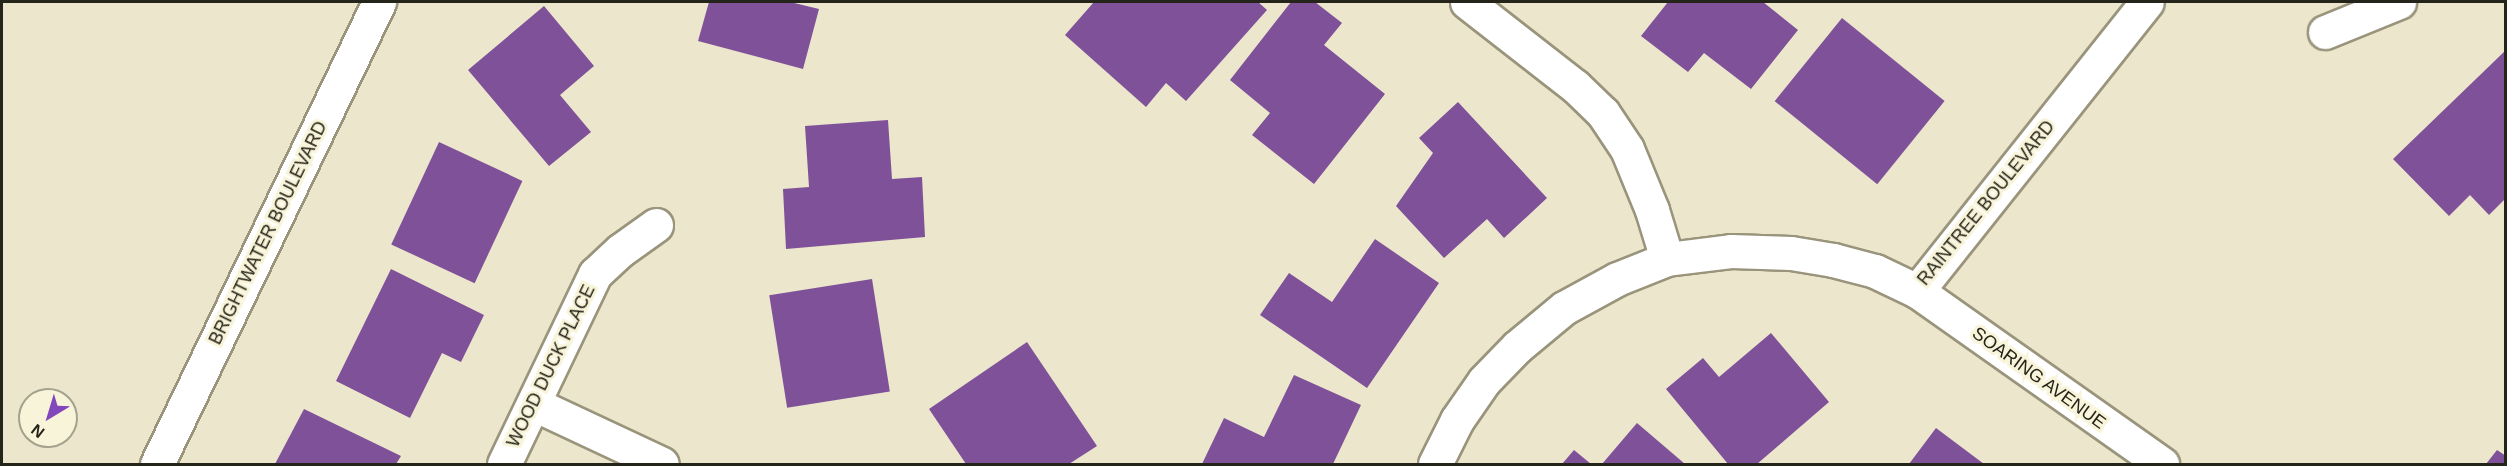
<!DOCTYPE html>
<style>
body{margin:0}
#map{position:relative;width:2507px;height:466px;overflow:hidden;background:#ebe6cc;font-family:Arial,sans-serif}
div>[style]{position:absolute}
.building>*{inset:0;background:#7f5199;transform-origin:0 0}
.roads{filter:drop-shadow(2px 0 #99947b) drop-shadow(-2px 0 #99947b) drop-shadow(0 2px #99947b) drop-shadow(0 -2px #99947b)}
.minor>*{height:33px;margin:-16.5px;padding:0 16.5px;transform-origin:16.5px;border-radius:16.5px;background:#fff}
span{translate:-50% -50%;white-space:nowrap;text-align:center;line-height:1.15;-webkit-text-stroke:6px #f8f4d9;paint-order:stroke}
.street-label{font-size:18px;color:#25241a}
.frame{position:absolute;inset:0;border:3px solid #25241a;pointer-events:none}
.north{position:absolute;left:18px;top:388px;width:60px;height:60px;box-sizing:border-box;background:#f8f4d9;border:2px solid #a4a18d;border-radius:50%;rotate:218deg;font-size:16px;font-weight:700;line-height:24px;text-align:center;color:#25241a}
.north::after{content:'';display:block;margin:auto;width:21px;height:27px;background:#8347bc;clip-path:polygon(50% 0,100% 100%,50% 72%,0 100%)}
</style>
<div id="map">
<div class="building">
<div style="clip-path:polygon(709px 2px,790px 2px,819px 9px,803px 69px,698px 41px)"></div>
<div style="clip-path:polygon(1094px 2px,1258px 2px,1267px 10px,1186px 101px,1166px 83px,1146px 107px,1065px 35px)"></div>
<div style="clip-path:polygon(1291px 2px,1315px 2px,1342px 23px,1324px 45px,1385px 94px,1314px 184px,1252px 135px,1270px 113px,1230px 80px)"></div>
<div style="clip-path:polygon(1668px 2px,1763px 2px,1798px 30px,1751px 89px,1704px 53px,1688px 72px,1641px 36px)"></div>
<div style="clip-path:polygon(544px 6px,594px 66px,560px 95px,591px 132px,549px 166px,468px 70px)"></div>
<div style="left:1842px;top:18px;width:132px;height:107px;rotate:39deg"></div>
<div style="clip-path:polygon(2506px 50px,2506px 198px,2489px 215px,2470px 195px,2449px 216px,2393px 159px)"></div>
<div style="clip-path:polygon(1458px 102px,1547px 198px,1504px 238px,1487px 219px,1444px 258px,1396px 206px,1433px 153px,1419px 138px)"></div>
<div style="clip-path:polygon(888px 120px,892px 179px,922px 177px,925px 237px,786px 249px,783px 189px,809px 187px,805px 126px)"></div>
<div style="left:439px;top:142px;width:92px;height:113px;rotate:25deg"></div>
<div style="clip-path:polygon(1375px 239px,1439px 283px,1367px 388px,1260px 315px,1289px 273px,1332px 302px)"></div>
<div style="clip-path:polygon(391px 269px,484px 315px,461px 362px,442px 353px,410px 418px,336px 381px)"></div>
<div style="left:872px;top:279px;width:114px;height:104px;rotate:81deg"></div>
<div style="clip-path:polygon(1771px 333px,1829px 402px,1757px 464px,1728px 464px,1666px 389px,1703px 358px,1719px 377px)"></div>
<div style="clip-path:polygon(1027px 342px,1097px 446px,1069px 464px,966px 464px,929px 409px)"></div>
<div style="clip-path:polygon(1294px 375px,1361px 405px,1333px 464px,1202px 464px,1224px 418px,1264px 437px)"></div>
<div style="clip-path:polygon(304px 409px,401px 456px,396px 464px,275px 464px)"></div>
<div style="clip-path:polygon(1637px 423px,1685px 464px,1602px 464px)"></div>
<div style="clip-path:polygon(1936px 428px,1984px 464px,1909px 464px)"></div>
<div style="clip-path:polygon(1574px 450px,1591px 464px,1562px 464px)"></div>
<div style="clip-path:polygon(2497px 450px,2506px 456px,2506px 464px,2486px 464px)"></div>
</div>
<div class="roads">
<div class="minor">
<div style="left:1467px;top:2px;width:137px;rotate:37.9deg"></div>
<div style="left:1575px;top:86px;width:39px;rotate:44deg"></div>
<div style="left:1603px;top:113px;width:43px;rotate:56.3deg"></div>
<div style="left:1627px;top:149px;width:66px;rotate:67.7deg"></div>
<div style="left:1652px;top:210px;width:51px;rotate:73deg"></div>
<div style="left:2325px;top:32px;width:80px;rotate:-22.1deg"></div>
<div style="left:1917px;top:291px;width:369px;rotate:-51.5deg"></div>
<div style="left:534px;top:404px;width:141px;rotate:25.1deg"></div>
<div style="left:157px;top:464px;width:513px;rotate:-64.33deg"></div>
<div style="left:504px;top:464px;width:211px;rotate:-64.4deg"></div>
<div style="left:595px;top:274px;width:35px;rotate:-43deg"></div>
<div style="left:621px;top:250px;width:43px;rotate:-35.5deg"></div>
<div style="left:1435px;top:464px;width:49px;rotate:-63.4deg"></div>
<div style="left:1457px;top:420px;width:47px;rotate:-55.3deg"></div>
<div style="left:1484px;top:381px;width:47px;rotate:-45.9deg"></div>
<div style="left:1517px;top:347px;width:61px;rotate:-39.7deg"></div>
<div style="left:1564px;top:308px;width:60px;rotate:-28.7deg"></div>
<div style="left:1617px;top:279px;width:54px;rotate:-21.8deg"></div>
<div style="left:1667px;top:259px;width:64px;rotate:-7.1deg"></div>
<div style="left:1731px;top:251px;width:60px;rotate:1.9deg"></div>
<div style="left:1791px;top:253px;width:43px;rotate:9.5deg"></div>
<div style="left:1833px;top:260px;width:43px;rotate:14.7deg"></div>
<div style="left:1875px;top:271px;width:47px;rotate:25.5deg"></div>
<div style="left:1917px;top:291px;width:300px;rotate:35.2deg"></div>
</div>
</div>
<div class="street-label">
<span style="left:1986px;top:203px;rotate:-51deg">RAINTREE BOULEVARD</span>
<span style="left:268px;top:233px;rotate:-64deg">BRIGHTWATER BOULEVARD</span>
<span style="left:551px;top:366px;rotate:-64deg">WOOD DUCK PLACE</span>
<span style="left:2039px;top:378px;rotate:36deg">SOARING AVENUE</span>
</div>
<div class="frame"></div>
<div class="north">N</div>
</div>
